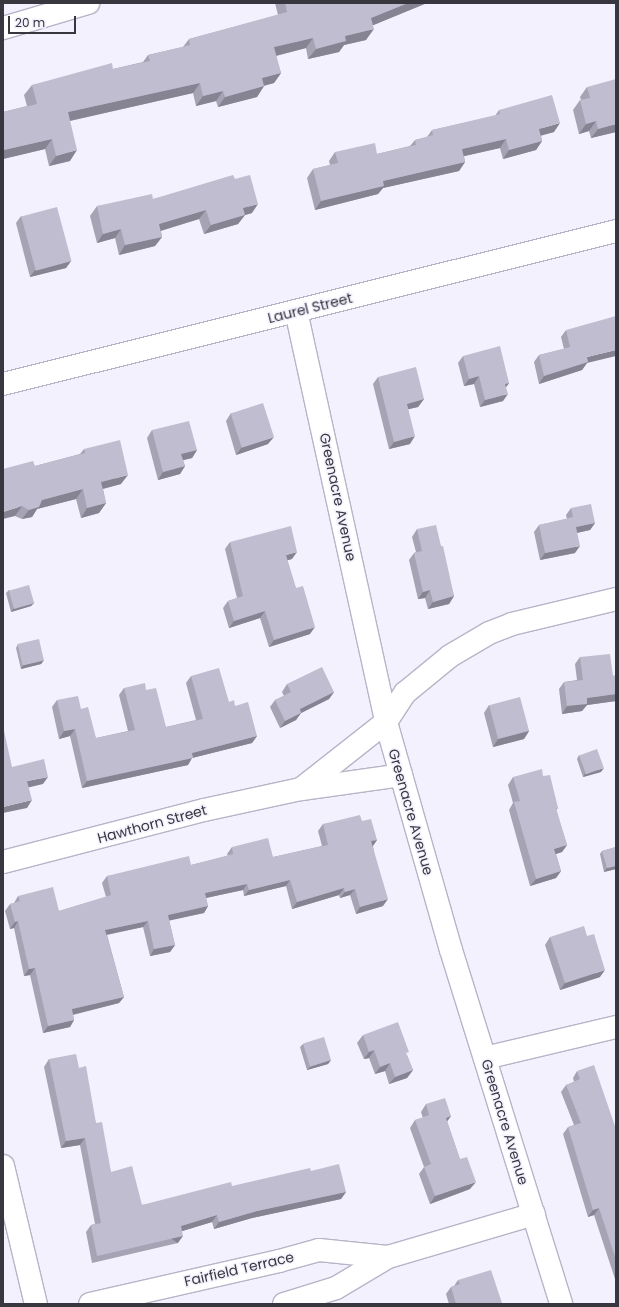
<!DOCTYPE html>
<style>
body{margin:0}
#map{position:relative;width:619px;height:1307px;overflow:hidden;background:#f3f1fd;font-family:Poppins,sans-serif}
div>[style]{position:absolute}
.roads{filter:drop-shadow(1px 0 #b7b4c8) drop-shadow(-1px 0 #b7b4c8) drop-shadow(0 1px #b7b4c8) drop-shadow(0 -1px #b7b4c8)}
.minor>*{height:22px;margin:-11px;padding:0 11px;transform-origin:11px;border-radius:11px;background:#fff}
.tertiary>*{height:22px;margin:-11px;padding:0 11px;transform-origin:11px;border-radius:11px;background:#fff}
.wall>*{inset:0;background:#a5a3b4}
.shaded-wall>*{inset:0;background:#868492;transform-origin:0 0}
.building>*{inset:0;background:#c0bdd1;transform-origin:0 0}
span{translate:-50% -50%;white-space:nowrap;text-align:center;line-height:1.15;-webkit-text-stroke:3px #f3f1fd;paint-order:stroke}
.street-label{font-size:14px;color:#38373f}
.frame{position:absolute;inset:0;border:4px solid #38373f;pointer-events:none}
.scale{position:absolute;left:8px;top:16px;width:68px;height:18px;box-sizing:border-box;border:2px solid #38373f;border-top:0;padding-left:5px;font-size:12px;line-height:14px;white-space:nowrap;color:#38373f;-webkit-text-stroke:3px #f3f1fd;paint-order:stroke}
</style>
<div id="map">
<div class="roads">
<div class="minor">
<div style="left:3px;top:28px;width:89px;rotate:-16.4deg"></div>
<div style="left:296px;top:311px;width:421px;rotate:77.6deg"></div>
<div style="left:386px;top:722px;width:237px;rotate:74.1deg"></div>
<div style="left:451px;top:950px;width:371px;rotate:72.7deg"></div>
<div style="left:302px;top:789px;width:100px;rotate:-8deg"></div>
<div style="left:3px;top:862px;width:208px;rotate:-14.5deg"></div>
<div style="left:204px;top:810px;width:99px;rotate:-12.2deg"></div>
<div style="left:301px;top:789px;width:108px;rotate:-38.2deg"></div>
<div style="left:386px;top:722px;width:35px;rotate:-57deg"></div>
<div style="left:405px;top:693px;width:58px;rotate:-39.4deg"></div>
<div style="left:450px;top:656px;width:45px;rotate:-30.5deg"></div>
<div style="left:489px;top:633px;width:25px;rotate:-21deg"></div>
<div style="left:512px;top:624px;width:107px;rotate:-13.5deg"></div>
<div style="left:485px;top:1058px;width:135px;rotate:-13.3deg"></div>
<div style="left:3px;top:1166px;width:142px;rotate:76.6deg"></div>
<div style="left:90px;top:1304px;width:194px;rotate:-12.8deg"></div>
<div style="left:279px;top:1261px;width:41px;rotate:-15.4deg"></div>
<div style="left:319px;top:1250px;width:69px;rotate:5.8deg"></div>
<div style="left:284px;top:1304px;width:54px;rotate:-17.1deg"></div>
<div style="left:336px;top:1288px;width:61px;rotate:-30.8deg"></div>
<div style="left:388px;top:1257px;width:152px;rotate:-16.4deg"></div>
</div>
<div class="tertiary">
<div style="left:3px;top:384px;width:632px;rotate:-14.01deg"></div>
</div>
</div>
<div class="wall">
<div style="clip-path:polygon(275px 3px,427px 3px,373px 25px,366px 40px,344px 45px,339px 52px,308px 59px,306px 48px,276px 56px,281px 73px,274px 83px,264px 86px,257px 97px,218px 107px,216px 101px,196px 106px,193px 93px,70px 121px,70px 161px,49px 166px,45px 149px,3px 159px,3px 112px,27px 106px,24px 95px,32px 85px,113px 69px,143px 62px,148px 55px,183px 47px,189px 39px,278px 15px)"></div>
<div style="clip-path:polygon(587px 87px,616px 132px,591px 138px,589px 131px,579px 134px,573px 110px,580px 100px,581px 100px,580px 97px)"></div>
<div style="clip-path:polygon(499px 110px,554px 132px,541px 135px,542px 141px,536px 150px,503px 159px,500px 148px,464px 156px,465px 162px,459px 171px,383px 188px,378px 194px,315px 210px,307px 178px,313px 169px,330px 165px,329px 161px,335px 152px,377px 154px,410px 146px,415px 140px,427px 137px,432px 130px,495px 116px)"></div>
<div style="clip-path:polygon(235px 179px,252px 213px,245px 215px,238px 224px,204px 234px,199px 219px,161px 231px,162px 237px,155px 246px,119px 255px,115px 238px,97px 243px,90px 216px,97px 206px,153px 199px)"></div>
<div style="clip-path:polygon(21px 216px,71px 261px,66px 268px,30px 277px,16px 223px)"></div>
<div style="clip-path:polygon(566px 330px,587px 363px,582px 370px,539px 384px,534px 362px,539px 355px,564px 349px,561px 337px)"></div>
<div style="clip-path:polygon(463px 356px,509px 383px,506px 387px,503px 401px,480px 407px,474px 384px,464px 386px,458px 363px)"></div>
<div style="clip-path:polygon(378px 377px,424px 399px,418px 407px,408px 409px,410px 444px,389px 449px,373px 384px)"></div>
<div style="clip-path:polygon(231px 413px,268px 444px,236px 455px,226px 421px)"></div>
<div style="clip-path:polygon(152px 430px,197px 450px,192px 458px,183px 460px,185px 466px,180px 474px,158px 480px,147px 438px)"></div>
<div style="clip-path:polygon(84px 449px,121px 484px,103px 489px,106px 503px,99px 513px,81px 518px,76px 499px,37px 509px,32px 517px,22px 519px,15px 516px,35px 466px,80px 454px)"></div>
<div style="clip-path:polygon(571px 508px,595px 523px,590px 530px,577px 533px,575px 553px,540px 560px,534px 532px,539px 525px,567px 519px,566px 515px)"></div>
<div style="clip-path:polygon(417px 529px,441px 546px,454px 596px,449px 604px,428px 609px,425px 598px,418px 599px,409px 560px,414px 553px,416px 552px,412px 537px)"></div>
<div style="clip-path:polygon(230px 542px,292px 559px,287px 560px,310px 634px,269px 647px,260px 618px,229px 628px,223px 608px,228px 601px,237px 598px,225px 549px)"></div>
<div style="clip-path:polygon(9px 590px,34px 603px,31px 606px,11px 612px,6px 593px)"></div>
<div style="clip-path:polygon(18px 644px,44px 660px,41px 664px,21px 669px,16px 648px)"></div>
<div style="clip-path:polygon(580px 657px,613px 676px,616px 675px,616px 701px,587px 705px,582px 711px,562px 714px,559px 689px,564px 682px,577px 680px,575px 664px)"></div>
<div style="clip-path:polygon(191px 676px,229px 702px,235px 706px,257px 736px,252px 743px,192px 758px,188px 765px,82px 788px,70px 736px,59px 739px,52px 707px,57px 700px,81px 709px,96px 738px,128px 731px,119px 695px,124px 688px,146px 690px,166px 727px,196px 720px,186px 683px)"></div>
<div style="clip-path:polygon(287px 684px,334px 692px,329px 699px,301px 713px,296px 720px,280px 728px,270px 707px,275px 700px,284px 696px,282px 692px)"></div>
<div style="clip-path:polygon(489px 705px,529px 731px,524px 739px,493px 747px,484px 713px)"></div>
<div style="clip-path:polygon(579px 755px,601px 772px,583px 777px,577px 759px)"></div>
<div style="clip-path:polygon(543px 776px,558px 808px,556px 810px,567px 845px,562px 852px,556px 854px,561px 871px,556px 878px,530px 886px,509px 810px,513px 803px,508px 785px,513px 777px)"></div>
<div style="clip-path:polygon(362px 821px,377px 840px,373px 846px,383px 906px,356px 914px,350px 895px,340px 898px,339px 895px,292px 909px,286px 886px,244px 896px,243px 890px,206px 898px,208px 906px,204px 913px,169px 920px,175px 945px,170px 952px,150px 956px,143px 927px,107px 935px,124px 997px,119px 1003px,73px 1015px,74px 1020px,70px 1027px,43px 1033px,30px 975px,24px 976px,14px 928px,10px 929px,5px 911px,10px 904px,14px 903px,18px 896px,59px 911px,106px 897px,102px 883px,107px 876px,191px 865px,228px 856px,227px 854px,232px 847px,273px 857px,322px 846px,318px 831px,323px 824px)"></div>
<div style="clip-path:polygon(616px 847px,616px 869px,604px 872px,600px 854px,602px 851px)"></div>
<div style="clip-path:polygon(550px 937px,600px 977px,560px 990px,545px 945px)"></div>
<div style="clip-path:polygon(363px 1035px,407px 1055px,413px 1070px,407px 1078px,389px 1084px,385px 1071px,375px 1074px,369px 1058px,364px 1059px,357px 1043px)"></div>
<div style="clip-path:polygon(303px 1044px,331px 1060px,328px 1064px,307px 1070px,300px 1047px)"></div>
<div style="clip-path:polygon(49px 1059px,79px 1068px,111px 1172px,142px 1205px,311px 1171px,346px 1192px,341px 1199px,252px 1218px,214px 1229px,212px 1222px,182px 1231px,178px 1243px,92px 1263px,86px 1232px,91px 1225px,95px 1224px,80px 1145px,61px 1148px,44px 1067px)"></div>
<div style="clip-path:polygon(577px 1071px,616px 1129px,616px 1282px,594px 1215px,588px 1217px,563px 1134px,568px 1127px,574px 1125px,561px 1092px,566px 1085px,574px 1082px,573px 1078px)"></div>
<div style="clip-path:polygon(426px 1104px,451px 1116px,447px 1121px,470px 1189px,430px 1204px,419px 1174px,424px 1167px,410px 1128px,415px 1120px,423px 1118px,421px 1112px)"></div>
<div style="clip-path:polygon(458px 1280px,501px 1304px,449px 1304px,446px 1294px,451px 1287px,454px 1286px)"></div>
</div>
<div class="shaded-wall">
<div style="clip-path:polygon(408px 3px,427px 3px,364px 29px,371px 18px)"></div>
<div style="clip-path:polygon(374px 29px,366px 40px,344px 45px,339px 52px,308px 59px,316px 49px,345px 36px)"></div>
<div style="clip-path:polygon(313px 38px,306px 48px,267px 58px,274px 47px)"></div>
<div style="clip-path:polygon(281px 73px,274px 83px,254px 88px,262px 78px)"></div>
<div style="clip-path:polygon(200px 83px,193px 93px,60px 123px,68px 112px)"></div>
<div style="clip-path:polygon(264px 86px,257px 97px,218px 107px,225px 97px)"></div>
<div style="clip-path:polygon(223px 91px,216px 101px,196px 106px,203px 96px)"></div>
<div style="clip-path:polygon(596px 121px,589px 131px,579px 134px,586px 124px)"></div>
<div style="clip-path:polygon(560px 123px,554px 132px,533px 138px,539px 129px)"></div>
<div style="clip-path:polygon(616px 124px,616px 132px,591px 138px,598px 129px)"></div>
<div style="clip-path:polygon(52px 139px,45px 149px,3px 159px,3px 152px,4px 150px)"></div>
<div style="clip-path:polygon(506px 139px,500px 148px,456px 158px,462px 149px)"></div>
<div style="clip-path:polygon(542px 141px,536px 150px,503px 159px,509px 150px)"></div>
<div style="clip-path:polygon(77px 150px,70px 161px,49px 166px,56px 156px)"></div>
<div style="clip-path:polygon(465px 162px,459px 171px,383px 188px,378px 194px,315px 210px,321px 201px,383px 181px)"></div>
<div style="clip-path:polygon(258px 204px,252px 213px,245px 215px,238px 224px,204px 234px,211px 225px,243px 208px)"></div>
<div style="clip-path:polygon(206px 210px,199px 219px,153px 233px,159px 224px)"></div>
<div style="clip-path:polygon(121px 229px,115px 238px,97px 243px,103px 234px)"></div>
<div style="clip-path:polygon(162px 237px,155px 246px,119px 255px,125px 245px)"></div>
<div style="clip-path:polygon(71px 261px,66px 268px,30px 277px,35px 270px)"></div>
<div style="clip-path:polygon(616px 350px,616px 356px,587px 363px,582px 370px,539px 384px,544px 376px,587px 357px)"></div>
<div style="clip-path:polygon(479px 376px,474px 384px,464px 386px,469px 379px)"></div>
<div style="clip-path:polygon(509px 383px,504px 390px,505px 384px)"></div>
<div style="clip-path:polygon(508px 394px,503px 401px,480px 407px,485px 400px)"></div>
<div style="clip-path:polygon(424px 399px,418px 407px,401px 411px,407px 404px)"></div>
<div style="clip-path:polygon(415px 436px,410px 444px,389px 449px,394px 442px)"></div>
<div style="clip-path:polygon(274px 437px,268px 444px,236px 455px,242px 447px)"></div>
<div style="clip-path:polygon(197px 450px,192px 458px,176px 462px,181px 454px)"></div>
<div style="clip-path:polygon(185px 466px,180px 474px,158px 480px,163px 472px)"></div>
<div style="clip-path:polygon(128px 475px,121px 484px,94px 491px,101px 482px)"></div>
<div style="clip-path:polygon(83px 489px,76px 499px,37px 509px,32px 517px,22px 519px,29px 510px,42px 500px)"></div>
<div style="clip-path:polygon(106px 503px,99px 513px,81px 518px,87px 508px)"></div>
<div style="clip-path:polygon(22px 506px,15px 516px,3px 519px,3px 512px)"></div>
<div style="clip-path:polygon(595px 523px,590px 530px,571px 534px,576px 527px)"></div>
<div style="clip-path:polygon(580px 546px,575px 553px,540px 560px,545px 553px)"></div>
<div style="clip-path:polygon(297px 552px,292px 559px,281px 562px,286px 555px)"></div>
<div style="clip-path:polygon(430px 590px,425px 598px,418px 599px,423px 592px)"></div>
<div style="clip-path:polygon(454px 596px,449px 604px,428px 609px,433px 602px)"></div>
<div style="clip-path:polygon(34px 603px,31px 606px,11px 612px,14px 608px)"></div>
<div style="clip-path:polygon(265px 611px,260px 618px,229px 628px,234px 621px)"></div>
<div style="clip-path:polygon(315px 627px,310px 634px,269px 647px,274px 640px)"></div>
<div style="clip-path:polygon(44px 660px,41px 664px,21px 669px,23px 665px)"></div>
<div style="clip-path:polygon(334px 692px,329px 699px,301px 713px,296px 720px,280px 728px,285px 721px,300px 709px)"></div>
<div style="clip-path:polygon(616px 694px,616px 701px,587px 705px,582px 711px,562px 714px,567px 706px,587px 698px)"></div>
<div style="clip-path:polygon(75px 729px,70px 736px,59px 739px,64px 731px)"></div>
<div style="clip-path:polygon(529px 731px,524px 739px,493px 747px,498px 739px)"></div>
<div style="clip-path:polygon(257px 736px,252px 743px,192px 758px,188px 765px,82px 788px,87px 781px,192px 753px)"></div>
<div style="clip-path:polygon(604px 768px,601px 772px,583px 777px,585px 774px)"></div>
<div style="clip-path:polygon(48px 777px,43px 784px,22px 789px,27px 781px)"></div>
<div style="clip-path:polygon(32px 800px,27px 808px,3px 813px,3px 807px)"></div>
<div style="clip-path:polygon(377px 840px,372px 847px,371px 841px)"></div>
<div style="clip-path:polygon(567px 845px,562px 852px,549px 856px,554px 849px)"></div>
<div style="clip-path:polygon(616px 866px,616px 869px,604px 872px,607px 868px)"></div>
<div style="clip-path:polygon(561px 871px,556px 878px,530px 886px,536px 879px)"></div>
<div style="clip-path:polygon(290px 880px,286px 886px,244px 896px,249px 890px)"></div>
<div style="clip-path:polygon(247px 884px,243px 890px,201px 899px,205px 893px)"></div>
<div style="clip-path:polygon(344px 888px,339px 895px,292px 909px,297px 902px)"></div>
<div style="clip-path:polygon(355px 889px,350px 895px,340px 898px,345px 892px)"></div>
<div style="clip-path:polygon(388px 899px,383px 906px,356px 914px,360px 907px)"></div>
<div style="clip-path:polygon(208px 906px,204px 913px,163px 922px,168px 915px)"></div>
<div style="clip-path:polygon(18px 921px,14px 928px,10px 929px,15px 922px)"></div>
<div style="clip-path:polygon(148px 921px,143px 927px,100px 936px,105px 930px)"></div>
<div style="clip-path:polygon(175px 945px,170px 952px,150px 956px,154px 949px)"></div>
<div style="clip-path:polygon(35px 968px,30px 975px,24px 976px,29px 969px)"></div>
<div style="clip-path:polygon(605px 970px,600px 977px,560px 990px,565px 983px)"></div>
<div style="clip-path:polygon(124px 997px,119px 1003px,67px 1016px,72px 1009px)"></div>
<div style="clip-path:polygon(74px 1020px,70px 1027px,43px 1033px,48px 1026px)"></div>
<div style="clip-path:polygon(374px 1050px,369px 1058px,364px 1059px,369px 1052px)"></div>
<div style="clip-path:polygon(331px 1060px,328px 1064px,307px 1070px,310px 1067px)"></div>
<div style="clip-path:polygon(390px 1063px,385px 1071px,375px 1074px,380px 1067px)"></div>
<div style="clip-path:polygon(413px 1070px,407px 1078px,389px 1084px,395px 1077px)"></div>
<div style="clip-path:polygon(451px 1116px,446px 1123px,446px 1118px)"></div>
<div style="clip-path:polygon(85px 1138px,80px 1145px,61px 1148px,66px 1141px)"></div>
<div style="clip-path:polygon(476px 1182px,470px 1189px,430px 1204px,435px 1196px)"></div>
<div style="clip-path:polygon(346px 1192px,341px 1199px,252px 1218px,214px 1229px,219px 1222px,257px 1211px)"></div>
<div style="clip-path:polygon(599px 1208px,594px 1215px,588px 1217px,593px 1210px)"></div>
<div style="clip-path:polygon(217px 1215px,212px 1222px,176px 1233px,181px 1226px)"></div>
<div style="left:183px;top:1236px;width:9px;height:88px;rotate:126deg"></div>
</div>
<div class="building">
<div style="clip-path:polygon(285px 3px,408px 3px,371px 18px,374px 29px,345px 36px,346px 41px,316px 49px,313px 38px,274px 47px,281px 73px,262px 78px,264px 86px,225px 97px,223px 91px,203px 96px,200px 83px,68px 112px,77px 150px,56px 156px,52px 139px,4px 150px,3px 147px,3px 112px,37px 104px,32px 85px,112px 63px,113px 69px,150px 61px,148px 55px,190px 45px,189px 39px,287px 12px)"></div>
<div style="clip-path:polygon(616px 79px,616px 124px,598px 129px,596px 121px,586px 124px,580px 100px,590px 98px,587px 87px)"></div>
<div style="clip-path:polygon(552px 95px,560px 123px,539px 129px,542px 141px,509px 150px,506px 139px,462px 149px,465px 162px,383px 181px,384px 186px,321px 201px,313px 169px,338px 163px,335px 152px,375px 143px,377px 154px,416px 145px,415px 140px,433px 135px,432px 130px,500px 114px,499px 110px)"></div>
<div style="clip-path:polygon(233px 175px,235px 179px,250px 175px,258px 204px,243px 208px,245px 215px,211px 225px,206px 210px,159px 224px,162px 237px,125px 245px,121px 229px,103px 234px,97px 206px,152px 194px,153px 199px)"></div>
<div style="left:57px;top:207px;width:56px;height:37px;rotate:75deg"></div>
<div style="clip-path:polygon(616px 316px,616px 350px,587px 357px,588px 362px,544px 376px,539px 355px,570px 347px,566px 330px)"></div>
<div style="clip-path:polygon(500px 346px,509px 383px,505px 384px,508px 394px,485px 400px,479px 376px,469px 379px,463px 356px)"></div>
<div style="clip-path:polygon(416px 367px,424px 399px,407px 404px,415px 436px,394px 442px,378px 377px)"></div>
<div style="left:263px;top:403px;width:36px;height:34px;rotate:72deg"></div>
<div style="clip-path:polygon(189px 421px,197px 450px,181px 454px,185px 466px,163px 472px,152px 430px)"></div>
<div style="clip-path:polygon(120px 440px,128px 475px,101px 482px,106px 503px,87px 508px,83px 489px,42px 500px,39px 507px,29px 510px,22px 506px,3px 512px,3px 469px,33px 461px,35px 466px,85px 453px,84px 449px)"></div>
<div style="clip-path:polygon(591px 504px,595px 523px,576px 527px,580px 546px,545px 553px,539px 525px,573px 517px,571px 508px)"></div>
<div style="clip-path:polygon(436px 525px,441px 546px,443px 546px,454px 596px,433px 602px,430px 590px,423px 592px,414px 553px,422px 551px,417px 529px)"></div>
<div style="clip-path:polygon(291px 526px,297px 552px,286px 555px,296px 588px,303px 586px,315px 627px,274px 640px,265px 611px,234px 621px,228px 601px,243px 596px,230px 542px)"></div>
<div style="left:29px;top:585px;width:19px;height:21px;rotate:74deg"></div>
<div style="left:39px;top:639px;width:22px;height:22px;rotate:77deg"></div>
<div style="clip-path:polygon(610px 654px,613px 676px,616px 675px,616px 694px,587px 698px,587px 704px,567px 706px,564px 682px,583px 680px,580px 657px)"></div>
<div style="clip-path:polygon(322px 667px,334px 692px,300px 709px,301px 713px,285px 721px,275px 700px,291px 692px,287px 684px)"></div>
<div style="clip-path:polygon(219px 668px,229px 702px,234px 700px,235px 706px,248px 702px,257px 736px,192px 753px,193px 758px,87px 781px,75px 729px,64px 731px,57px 700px,78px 696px,81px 709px,88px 707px,96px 738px,135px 730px,124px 688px,145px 683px,146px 690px,156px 688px,166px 727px,203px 719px,191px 676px)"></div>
<div style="left:520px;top:697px;width:35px;height:32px;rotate:75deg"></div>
<div style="clip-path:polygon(3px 726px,12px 767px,44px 759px,48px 777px,27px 781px,32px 800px,3px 807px)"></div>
<div style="left:597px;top:749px;width:20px;height:19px;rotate:70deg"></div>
<div style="clip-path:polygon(542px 769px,543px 776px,550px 775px,558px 808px,556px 808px,567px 845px,554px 849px,561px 871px,536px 879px,514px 802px,520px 801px,513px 777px)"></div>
<div style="clip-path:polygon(360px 815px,362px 821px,371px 819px,377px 840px,371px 841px,388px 899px,360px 907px,355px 889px,345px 892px,344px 888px,297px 902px,290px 880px,249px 890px,247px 884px,205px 893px,208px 906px,168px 915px,175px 945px,154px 949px,148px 921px,105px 930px,124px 997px,72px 1009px,74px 1020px,48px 1026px,35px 968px,29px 969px,18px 921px,15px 922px,10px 904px,20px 901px,18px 896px,53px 887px,59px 911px,111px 895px,107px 876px,189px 856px,191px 865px,233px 854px,232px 847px,268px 838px,273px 857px,328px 845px,323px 824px)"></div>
<div style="clip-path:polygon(616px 847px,616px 866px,607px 868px,602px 851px)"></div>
<div style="clip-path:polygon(584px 926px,587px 936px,594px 934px,605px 970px,565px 983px,550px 937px)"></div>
<div style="clip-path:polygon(398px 1022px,409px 1052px,406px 1053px,413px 1070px,395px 1077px,390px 1063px,380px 1067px,374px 1050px,369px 1052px,363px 1035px)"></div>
<div style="left:324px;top:1037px;width:24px;height:22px;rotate:73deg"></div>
<div style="clip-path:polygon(76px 1054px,79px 1068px,86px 1066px,96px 1123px,102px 1122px,111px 1172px,132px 1166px,142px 1205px,231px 1182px,232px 1186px,310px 1168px,311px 1171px,339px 1164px,346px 1192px,257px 1211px,219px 1222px,217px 1215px,181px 1226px,183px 1236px,97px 1256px,91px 1225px,101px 1223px,85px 1138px,66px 1141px,49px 1059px)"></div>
<div style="clip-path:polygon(594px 1065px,616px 1129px,616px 1260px,599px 1208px,593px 1210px,568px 1127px,581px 1123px,566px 1085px,580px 1079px,577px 1071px)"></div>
<div style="clip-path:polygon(445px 1098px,451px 1116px,446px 1118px,460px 1159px,467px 1157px,476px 1182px,435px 1196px,424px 1167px,431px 1164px,415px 1120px,429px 1115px,426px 1104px)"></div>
<div style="clip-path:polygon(491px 1270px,502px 1303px,499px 1304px,456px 1304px,451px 1287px,460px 1284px,458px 1280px)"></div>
</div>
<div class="street-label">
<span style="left:310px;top:308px;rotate:-14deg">Laurel Street</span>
<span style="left:338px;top:497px;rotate:78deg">Greenacre Avenue</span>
<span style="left:411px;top:812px;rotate:74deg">Greenacre Avenue</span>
<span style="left:152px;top:824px;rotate:-15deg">Hawthorn Street</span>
<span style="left:505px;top:1122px;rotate:73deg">Greenacre Avenue</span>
<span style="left:239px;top:1269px;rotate:-13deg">Fairfield Terrace</span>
</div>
<div class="frame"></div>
<div class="scale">20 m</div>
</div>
